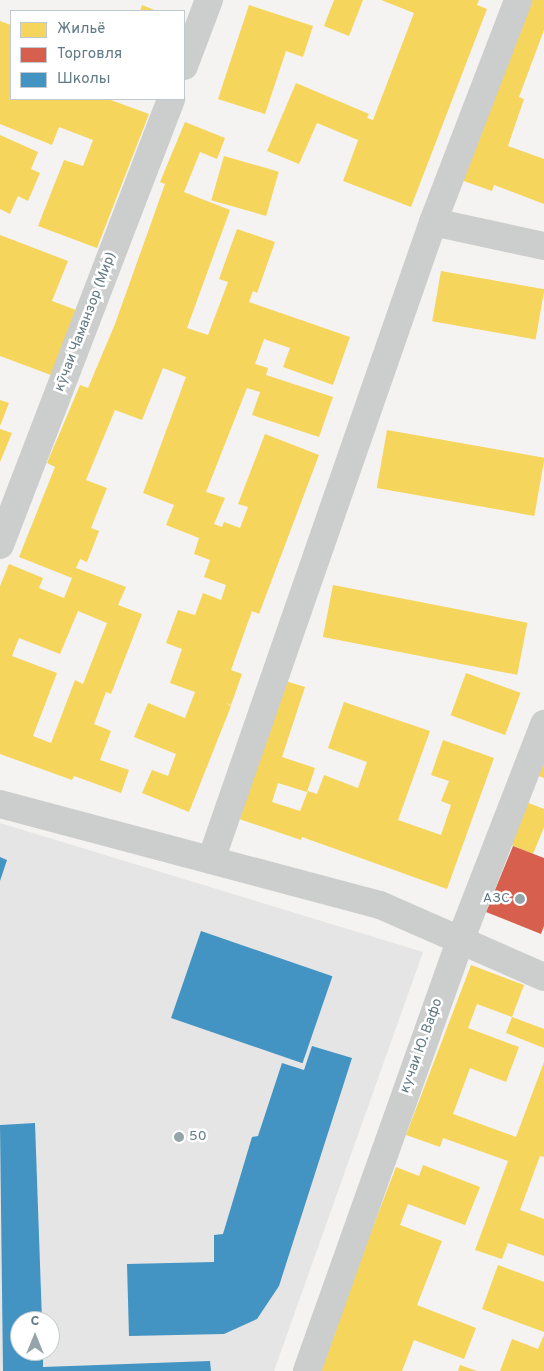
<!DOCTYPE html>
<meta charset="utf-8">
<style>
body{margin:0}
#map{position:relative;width:544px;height:1371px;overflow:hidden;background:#f4f3f1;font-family:Overpass,sans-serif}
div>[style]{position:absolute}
.built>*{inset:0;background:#e4e5e4}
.homes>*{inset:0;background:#f6d55c;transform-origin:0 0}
.shops>*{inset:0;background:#d6604d}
.schools>*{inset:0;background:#4393c3;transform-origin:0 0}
.street>*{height:28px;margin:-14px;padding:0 14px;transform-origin:14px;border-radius:14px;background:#cccece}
.dots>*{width:14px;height:14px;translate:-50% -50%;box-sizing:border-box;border:2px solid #fff;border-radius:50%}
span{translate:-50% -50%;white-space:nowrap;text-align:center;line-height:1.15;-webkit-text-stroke:5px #fff;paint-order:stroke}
.street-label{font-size:14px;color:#617a84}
.poi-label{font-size:14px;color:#617a84}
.right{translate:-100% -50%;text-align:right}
.left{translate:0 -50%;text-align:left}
.legend{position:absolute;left:10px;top:10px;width:175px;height:90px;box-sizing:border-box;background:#fff;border:1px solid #c0cace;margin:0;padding:6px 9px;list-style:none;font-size:15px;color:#617a84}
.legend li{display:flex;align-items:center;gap:10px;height:25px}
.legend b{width:25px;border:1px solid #c0cace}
.north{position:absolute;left:10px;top:1311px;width:50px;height:50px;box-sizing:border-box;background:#fff;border:1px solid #c0cace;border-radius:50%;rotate:0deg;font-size:14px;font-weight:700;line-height:20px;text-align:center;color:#617a84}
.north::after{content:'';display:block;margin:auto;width:18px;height:22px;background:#94a4aa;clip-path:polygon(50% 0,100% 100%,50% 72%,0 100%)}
</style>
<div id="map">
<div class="built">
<div style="clip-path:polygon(evenodd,0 823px,423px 952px,274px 1371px,0 1371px,0 823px,20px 1321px,50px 1321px,50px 1351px,20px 1351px,20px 1321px)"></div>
</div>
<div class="homes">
<div style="clip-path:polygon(334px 0,363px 0,349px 36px,324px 26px)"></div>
<div style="clip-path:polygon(381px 0,479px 0,477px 5px,487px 9px,411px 207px,343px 181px,360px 135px,358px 140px,317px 123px,299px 164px,267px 151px,296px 83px,369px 114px,367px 118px,373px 120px,414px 13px)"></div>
<div style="clip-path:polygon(531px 0,544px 0,544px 30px,519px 97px,524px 99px,508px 146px,544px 159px,544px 204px,494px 185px,492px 191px,455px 178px)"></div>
<div style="clip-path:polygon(142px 5px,157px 11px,140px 11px)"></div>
<div style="clip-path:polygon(249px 5px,313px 26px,303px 57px,286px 51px,265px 114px,218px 99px)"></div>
<div style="clip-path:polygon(0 21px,11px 25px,11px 99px,108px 99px,149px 114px,97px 248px,38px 226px,64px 160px,83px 166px,93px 140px,59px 127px,52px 145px,0 124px)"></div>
<div style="clip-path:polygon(evenodd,185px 122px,225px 138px,217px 159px,200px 152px,184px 192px,230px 210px,187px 328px,208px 335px,228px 282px,219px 279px,237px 229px,275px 242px,257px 293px,253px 291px,249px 302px,350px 337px,333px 385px,283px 367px,290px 348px,264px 339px,255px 364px,268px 368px,266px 375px,333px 397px,319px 437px,252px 415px,260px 392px,247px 388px,206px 492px,225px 498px,214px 524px,222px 527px,224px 522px,240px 528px,248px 507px,238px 504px,265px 434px,319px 455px,259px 614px,252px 611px,231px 670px,242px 674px,231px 705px,226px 703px,231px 706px,189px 812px,142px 793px,152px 770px,168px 776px,176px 754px,134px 737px,148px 703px,185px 718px,195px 692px,170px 683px,182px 649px,166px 643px,178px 610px,195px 615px,203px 593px,221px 600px,226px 585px,204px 577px,210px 560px,194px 554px,199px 538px,166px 525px,174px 505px,143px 493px,186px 377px,163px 368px,142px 420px,115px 410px,86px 480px,107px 488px,91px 528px,99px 531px,87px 562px,80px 559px,76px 568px,126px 587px,118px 605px,142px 614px,111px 694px,106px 692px,94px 724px,111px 731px,100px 760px,129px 770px,121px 793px,74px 776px,72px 780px,0 754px,0 586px,9px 564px,43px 578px,39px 588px,64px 598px,72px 578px,19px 557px,55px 467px,47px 463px,80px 385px,88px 388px,115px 324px,165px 184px,160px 182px,185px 122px,78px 611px,107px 623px,83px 684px,75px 680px,51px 743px,33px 736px,57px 673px,12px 656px,19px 638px,60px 654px,78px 611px)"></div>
<div style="clip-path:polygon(0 135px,38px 152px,31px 169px,40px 173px,28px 201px,18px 196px,10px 214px,0 209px)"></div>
<div style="left:224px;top:156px;width:57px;height:46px;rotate:16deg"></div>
<div style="clip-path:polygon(0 235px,68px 261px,52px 301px,76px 310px,51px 375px,0 356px)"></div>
<div style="left:441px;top:271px;width:105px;height:51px;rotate:10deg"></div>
<div style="clip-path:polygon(0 400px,9px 403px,0 426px)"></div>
<div style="clip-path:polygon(0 429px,12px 433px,0 462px)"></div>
<div style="left:387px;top:430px;width:160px;height:59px;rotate:10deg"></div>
<div style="left:333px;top:585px;width:198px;height:53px;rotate:11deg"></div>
<div style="left:466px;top:673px;width:58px;height:45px;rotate:20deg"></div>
<div style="clip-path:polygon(279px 679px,305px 687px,282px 757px,315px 768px,307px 792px,278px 783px,272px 802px,300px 811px,308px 791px,317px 794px,324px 775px,358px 788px,367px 762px,328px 748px,344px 702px,430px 731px,398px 820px,441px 835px,451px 805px,441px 801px,449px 781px,431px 775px,443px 740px,494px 758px,447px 889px,302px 837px,301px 840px,233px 817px)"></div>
<div style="clip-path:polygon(544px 755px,544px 778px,536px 775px)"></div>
<div style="clip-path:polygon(526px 802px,544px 809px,544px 827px,533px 854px,509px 844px)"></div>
<div style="clip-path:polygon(471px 965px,524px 985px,512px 1017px,477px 1004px,468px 1028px,519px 1047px,506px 1082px,470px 1068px,453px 1114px,516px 1137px,544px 1062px,544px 1157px,540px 1156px,520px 1210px,544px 1219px,544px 1256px,508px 1243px,502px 1259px,475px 1250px,508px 1161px,443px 1138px,440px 1147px,406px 1135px)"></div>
<div style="clip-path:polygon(512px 1017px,544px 1029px,544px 1048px,506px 1033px)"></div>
<div style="clip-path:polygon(423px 1165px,480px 1187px,465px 1225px,408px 1204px,400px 1225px,442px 1241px,417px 1305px,476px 1328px,464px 1359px,414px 1340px,402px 1371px,319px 1371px,328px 1347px,333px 1349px,327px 1346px,396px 1167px,419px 1176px)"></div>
<div style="clip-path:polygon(498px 1265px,544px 1282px,544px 1332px,482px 1309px)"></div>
<div style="clip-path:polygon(544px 1335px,544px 1371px,500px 1371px,512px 1339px,538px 1349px)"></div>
<div style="clip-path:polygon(460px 1365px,477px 1371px,458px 1371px)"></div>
</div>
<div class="shops">
<div style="clip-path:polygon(513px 846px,544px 858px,544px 926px,541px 934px,486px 912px)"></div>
</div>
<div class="schools">
<div style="clip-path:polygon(0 857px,7px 860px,0 881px)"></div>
<div style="left:201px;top:931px;width:139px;height:92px;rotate:19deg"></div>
<div style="clip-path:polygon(312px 1046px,352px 1058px,279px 1286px,257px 1319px,224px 1334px,129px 1336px,127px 1264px,214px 1262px,214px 1235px,223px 1234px,252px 1137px,258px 1136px,282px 1063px,304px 1070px)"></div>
<div style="clip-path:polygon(35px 1123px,42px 1321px,20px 1321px,20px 1351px,43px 1351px,43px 1367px,210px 1361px,211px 1371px,3px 1371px,0 1125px)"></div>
</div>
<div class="street">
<div style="left:184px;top:66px;width:71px;rotate:-69.3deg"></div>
<div style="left:433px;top:222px;width:114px;rotate:12.2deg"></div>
<div style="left:0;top:545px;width:478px;rotate:-69deg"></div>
<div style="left:0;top:804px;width:393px;rotate:14.9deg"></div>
<div style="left:380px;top:905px;width:179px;rotate:23.7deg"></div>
<div style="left:211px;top:860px;width:676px;rotate:-70.81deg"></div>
<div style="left:433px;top:222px;width:238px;rotate:-69deg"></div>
<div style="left:307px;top:1371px;width:456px;rotate:-70.4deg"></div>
<div style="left:460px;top:941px;width:233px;rotate:-68.8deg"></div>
</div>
<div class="dots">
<div style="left:520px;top:899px;background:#94a4aa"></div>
<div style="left:179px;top:1137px;background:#94a4aa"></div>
</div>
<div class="street-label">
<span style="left:86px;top:322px;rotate:-69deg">кӯчаи Чаманзор (Мир)</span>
<span style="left:422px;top:1046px;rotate:-70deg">кучаи Ю. Вафо</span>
</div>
<div class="poi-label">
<span class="right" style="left:510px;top:899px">АЗС</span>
<span class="left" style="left:189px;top:1137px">50</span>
</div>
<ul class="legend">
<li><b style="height:14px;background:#f6d55c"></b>Жильё</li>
<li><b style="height:14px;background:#d6604d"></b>Торговля</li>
<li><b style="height:14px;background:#4393c3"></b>Школы</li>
</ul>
<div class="north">С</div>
</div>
